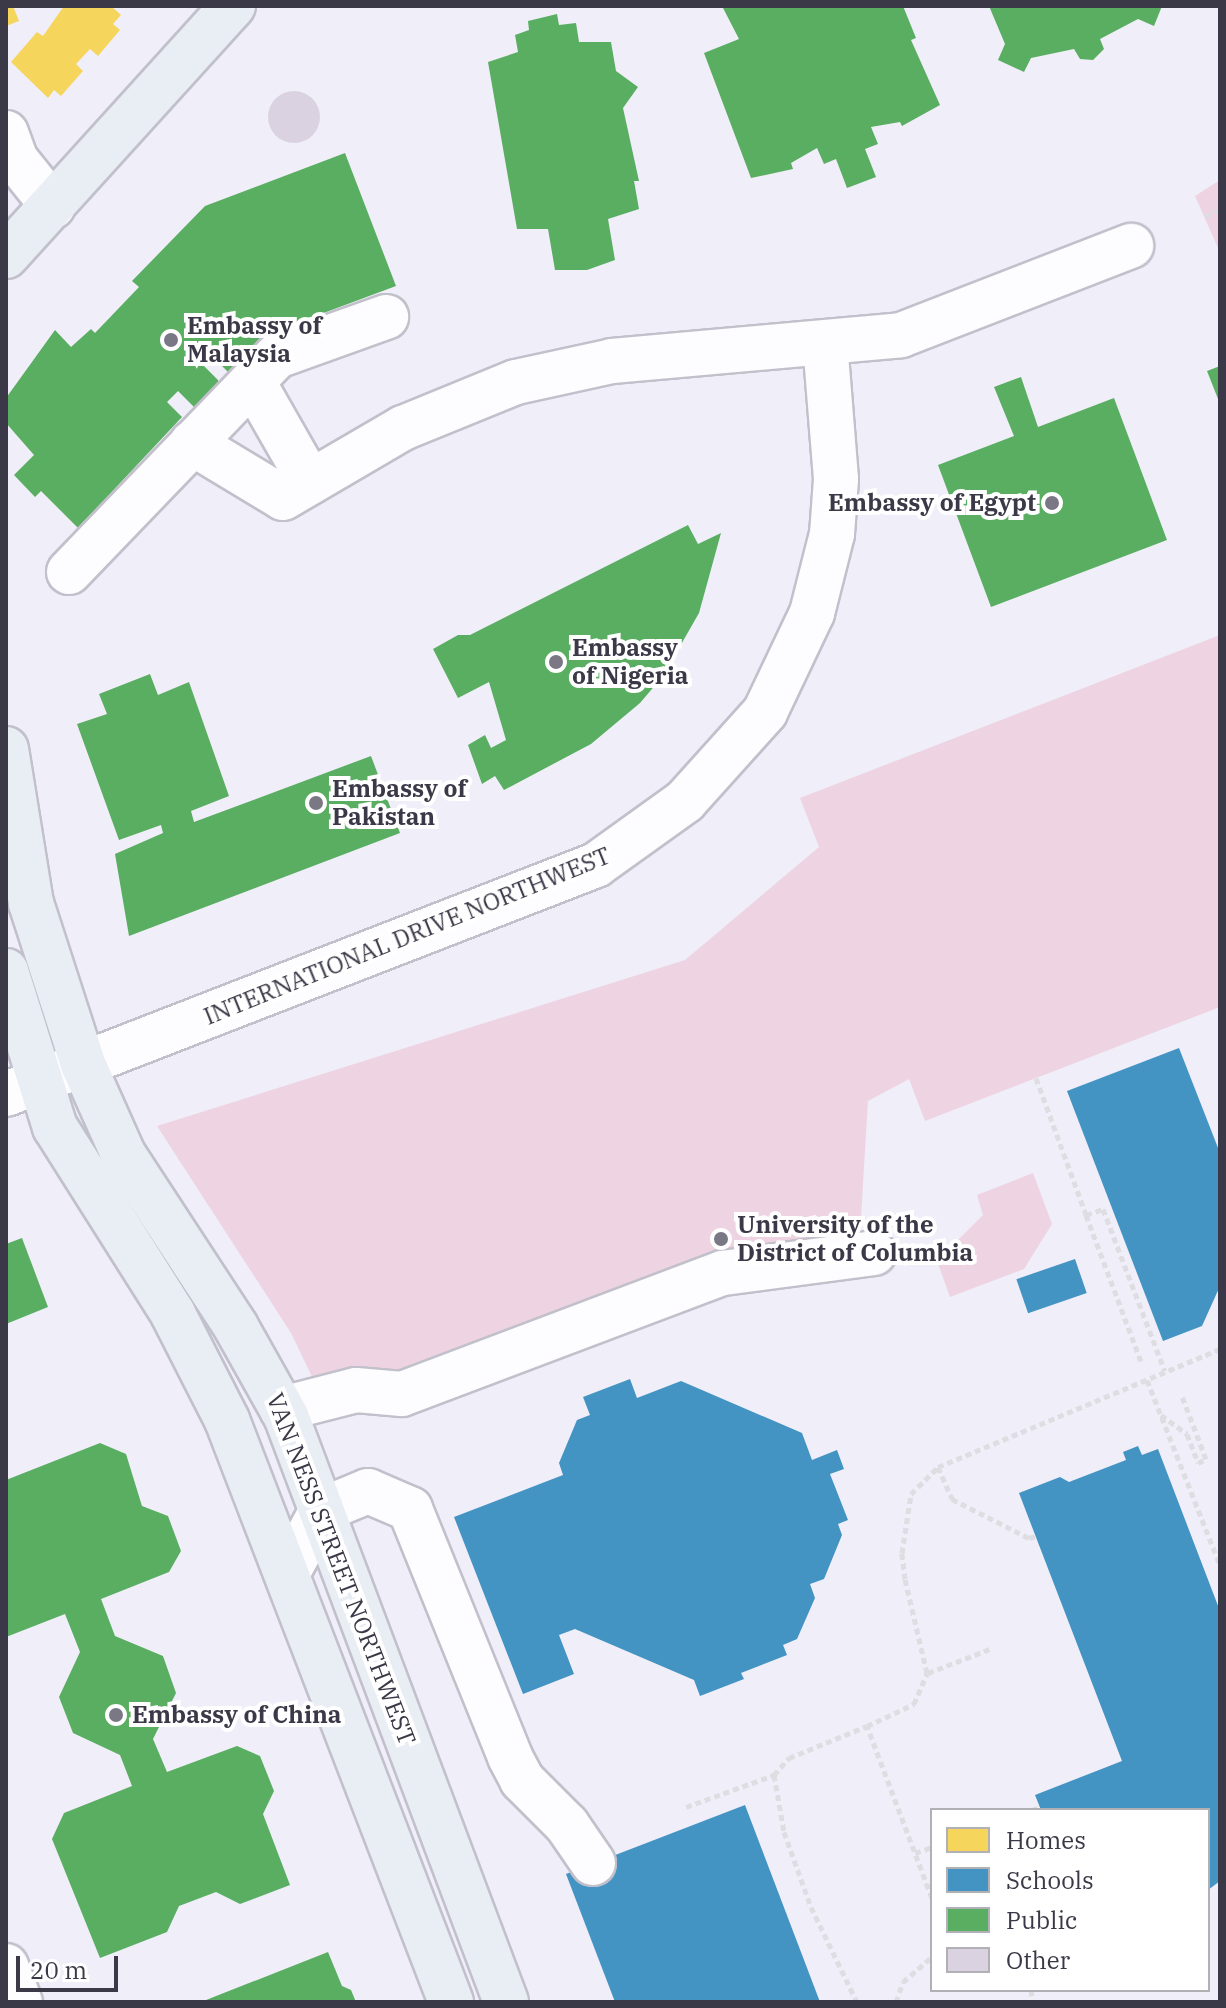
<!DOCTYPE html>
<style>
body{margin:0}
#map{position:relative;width:1226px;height:2008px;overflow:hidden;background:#efeef9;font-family:"IBM Plex Serif",serif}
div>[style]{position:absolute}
.green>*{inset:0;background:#eed4e2}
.homes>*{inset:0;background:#f6d55c}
.schools>*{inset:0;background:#4393c3;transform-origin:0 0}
.public>*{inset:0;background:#5aae61}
.building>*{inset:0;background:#dad2e0}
.round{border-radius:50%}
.path>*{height:5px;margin-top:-2.5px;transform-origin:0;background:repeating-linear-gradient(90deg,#dedde1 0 6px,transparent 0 10px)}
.roads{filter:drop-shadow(2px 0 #c1c0cb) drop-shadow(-2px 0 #c1c0cb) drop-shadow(0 2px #c1c0cb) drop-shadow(0 -2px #c1c0cb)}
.minor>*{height:44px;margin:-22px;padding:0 22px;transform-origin:22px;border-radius:22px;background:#fdfcfe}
.major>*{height:44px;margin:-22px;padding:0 22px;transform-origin:22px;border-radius:22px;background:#e9edf4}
.dots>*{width:22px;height:22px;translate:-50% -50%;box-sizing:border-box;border:4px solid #fff;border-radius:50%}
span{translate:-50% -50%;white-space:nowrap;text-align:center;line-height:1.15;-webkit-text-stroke:8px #fff;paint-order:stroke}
.poi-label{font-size:24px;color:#3b3947;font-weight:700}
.left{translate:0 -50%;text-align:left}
.right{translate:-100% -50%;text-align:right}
.street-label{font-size:24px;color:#3b3947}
.frame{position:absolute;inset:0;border:8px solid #3b3947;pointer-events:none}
.legend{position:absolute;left:930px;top:1808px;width:280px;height:184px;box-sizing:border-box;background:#fff;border:2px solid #b1b0b5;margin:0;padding:10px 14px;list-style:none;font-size:24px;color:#3b3947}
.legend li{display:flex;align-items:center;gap:16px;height:40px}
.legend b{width:40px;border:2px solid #b1b0b5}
.scale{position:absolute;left:16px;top:1956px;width:102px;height:36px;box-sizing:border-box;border:4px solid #3b3947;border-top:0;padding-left:10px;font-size:24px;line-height:28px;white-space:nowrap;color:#3b3947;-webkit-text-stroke:6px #fff;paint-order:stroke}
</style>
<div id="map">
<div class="green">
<div style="clip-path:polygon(1220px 180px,1220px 247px,1218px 248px,1195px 196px)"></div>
<div style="clip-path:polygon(1220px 635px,1220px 1007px,925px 1121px,909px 1079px,868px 1101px,861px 1217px,841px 1239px,403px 1377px,315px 1383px,291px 1333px,157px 1126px,685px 960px,819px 847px,800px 798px)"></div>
<div style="clip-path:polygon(1033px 1173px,1052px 1224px,1024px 1269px,950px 1297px,937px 1261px,983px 1215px,977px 1195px)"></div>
</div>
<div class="homes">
<div style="clip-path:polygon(6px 6px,13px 6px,19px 21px,6px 26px)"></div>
<div style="clip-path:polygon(64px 6px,111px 6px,121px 15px,113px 24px,120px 30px,98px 56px,90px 49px,76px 64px,83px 71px,61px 96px,54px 90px,48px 98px,11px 62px,37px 32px,43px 36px)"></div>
</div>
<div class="schools">
<div style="clip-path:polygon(1179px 1048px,1220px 1153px,1220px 1286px,1202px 1326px,1163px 1341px,1067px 1091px)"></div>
<div style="left:1075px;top:1259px;width:36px;height:62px;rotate:71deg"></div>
<div style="clip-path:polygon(630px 1379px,637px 1398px,681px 1381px,802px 1433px,812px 1460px,837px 1450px,844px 1469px,830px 1474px,848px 1520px,838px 1524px,842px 1535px,824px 1579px,810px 1584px,815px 1598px,797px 1639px,783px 1645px,787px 1655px,741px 1673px,744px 1679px,700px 1696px,694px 1680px,575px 1629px,559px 1635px,574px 1674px,523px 1694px,454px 1517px,563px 1475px,559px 1463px,577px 1420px,590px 1415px,583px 1397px)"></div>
<div style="clip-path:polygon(1138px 1446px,1142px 1455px,1158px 1449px,1220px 1611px,1220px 1881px,1208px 1890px,1208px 1810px,1041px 1810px,1035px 1795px,1122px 1761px,1019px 1493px,1060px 1477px,1069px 1482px,1126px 1460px,1123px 1452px)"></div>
<div style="clip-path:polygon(745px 1805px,820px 2002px,615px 2002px,566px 1874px)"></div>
</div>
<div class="public">
<div style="clip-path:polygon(722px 6px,903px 6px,916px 38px,911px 40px,940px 105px,902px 126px,900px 122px,871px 127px,878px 144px,865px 149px,876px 177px,847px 188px,836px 159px,824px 164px,817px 148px,791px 163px,793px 169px,751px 178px,704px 53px,739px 39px)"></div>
<div style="clip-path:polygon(989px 6px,1162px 6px,1154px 26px,1138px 19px,1100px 39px,1104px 49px,1093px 60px,1080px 59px,1074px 49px,1031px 58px,1024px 72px,998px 60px,1005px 44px)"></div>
<div style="clip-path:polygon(557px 14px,559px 25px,576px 23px,579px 42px,611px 42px,616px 71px,638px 87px,623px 108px,639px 181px,634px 181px,639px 209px,608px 219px,615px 260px,587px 270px,555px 270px,548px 229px,517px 229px,488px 62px,518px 52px,515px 35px,529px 30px,528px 21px)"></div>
<div style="clip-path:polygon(345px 153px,396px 286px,270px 333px,230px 374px,212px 356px,203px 365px,218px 380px,219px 397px,210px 408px,194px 407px,178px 391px,167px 402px,182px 417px,78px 528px,41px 491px,35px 497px,14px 475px,34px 455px,6px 423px,6px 398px,55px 330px,71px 347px,91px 329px,95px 333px,139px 287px,132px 281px,205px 206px)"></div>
<div style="clip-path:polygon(1220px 366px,1220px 404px,1207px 371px)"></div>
<div style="clip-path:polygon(1021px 377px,1038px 427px,1114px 398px,1167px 540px,991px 607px,938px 465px,1014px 436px,994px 387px)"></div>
<div style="clip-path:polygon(688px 525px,698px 544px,721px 533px,699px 613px,663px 676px,640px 703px,591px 744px,504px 790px,495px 776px,482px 784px,468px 745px,485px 735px,491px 748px,506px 740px,489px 682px,458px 698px,433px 649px,458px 635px,470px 635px)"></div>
<div style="clip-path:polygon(150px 674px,158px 695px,189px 682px,229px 796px,191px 811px,194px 822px,371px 756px,400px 833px,129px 936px,115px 854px,163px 833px,161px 825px,119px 840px,77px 724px,107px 714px,99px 694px)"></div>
<div style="clip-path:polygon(22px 1238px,48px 1307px,6px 1324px,6px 1244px)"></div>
<div style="clip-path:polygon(100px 1443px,126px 1454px,142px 1506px,168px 1516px,181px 1551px,169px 1572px,101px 1599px,115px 1636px,163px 1656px,176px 1693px,153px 1739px,167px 1772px,237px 1746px,260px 1756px,274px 1791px,263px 1814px,290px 1885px,240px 1904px,216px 1892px,179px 1906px,167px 1932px,100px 1958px,52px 1839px,64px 1813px,132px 1786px,120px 1755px,73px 1733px,59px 1697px,80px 1652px,65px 1614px,6px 1637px,6px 1480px)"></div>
<div style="clip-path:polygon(328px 1952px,342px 1986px,351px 1990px,356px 2002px,201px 2002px)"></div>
</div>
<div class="building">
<div class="round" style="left:268px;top:91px;width:52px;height:52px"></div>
</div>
<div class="path">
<div style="left:1205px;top:216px;width:16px;rotate:-22deg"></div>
<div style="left:1036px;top:1078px;width:146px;rotate:69.9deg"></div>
<div style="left:1086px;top:1215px;width:18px;rotate:-19deg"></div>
<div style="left:1103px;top:1209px;width:173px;rotate:69.1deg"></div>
<div style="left:1086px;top:1215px;width:156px;rotate:69.4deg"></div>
<div style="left:1147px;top:1380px;width:199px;rotate:68.5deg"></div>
<div style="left:1161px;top:1415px;width:32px;rotate:36deg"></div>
<div style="left:1187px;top:1434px;width:31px;rotate:69deg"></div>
<div style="left:1198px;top:1463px;width:9px;rotate:-27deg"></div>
<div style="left:1206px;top:1459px;width:67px;rotate:-110.9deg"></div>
<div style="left:938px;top:1467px;width:35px;rotate:66deg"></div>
<div style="left:952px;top:1499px;width:86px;rotate:26.9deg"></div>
<div style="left:1029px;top:1538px;width:7px;rotate:-16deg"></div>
<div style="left:928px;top:1673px;width:66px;rotate:-21.2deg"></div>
<div style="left:774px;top:1775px;width:58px;rotate:80deg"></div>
<div style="left:784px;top:1832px;width:80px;rotate:70.2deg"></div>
<div style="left:811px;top:1907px;width:106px;rotate:64.2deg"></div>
<div style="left:686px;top:1807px;width:94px;rotate:-20deg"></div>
<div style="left:774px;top:1775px;width:23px;rotate:-49deg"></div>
<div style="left:789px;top:1758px;width:84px;rotate:-22.3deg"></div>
<div style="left:1032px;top:1810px;width:9px;rotate:-21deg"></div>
<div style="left:915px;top:1853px;width:18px;rotate:-19deg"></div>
<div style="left:932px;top:1898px;width:184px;rotate:-110.7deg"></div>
<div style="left:867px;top:1726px;width:52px;rotate:-25.1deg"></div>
<div style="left:914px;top:1704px;width:34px;rotate:-67deg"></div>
<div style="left:927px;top:1673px;width:97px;rotate:-103.2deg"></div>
<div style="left:905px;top:1579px;width:26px;rotate:-97deg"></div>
<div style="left:902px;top:1553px;width:60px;rotate:-81.3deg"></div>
<div style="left:911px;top:1494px;width:38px;rotate:-45deg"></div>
<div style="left:938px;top:1467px;width:306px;rotate:-22.7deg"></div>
<div style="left:1031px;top:1990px;width:12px;rotate:81deg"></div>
<div style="left:896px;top:2002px;width:21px;rotate:-71deg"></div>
<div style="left:903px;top:1982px;width:38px;rotate:-41deg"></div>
</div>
<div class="roads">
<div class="minor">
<div style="left:6px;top:133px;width:29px;rotate:70deg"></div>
<div style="left:16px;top:160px;width:59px;rotate:51.2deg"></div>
<div style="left:253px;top:382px;width:115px;rotate:60.3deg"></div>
<div style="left:192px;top:443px;width:106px;rotate:31.1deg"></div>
<div style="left:283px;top:498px;width:139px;rotate:-30.3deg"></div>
<div style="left:403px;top:428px;width:122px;rotate:-22.2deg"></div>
<div style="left:516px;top:382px;width:98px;rotate:-12.3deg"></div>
<div style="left:612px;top:361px;width:290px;rotate:-5.1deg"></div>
<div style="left:901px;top:335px;width:247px;rotate:-21.2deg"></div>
<div style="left:69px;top:572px;width:300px;rotate:-46.1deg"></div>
<div style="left:277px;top:356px;width:116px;rotate:-19.7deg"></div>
<div style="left:6px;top:1094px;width:633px;rotate:-21.21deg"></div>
<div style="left:596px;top:865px;width:110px;rotate:-35.7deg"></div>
<div style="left:685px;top:801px;width:120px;rotate:-48deg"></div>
<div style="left:765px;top:712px;width:110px;rotate:-64.6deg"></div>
<div style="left:812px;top:613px;width:81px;rotate:-75.8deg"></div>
<div style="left:832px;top:534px;width:55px;rotate:-85.8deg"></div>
<div style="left:836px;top:479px;width:137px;rotate:-94.6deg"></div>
<div style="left:282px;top:1409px;width:76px;rotate:-14.4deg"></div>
<div style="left:356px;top:1390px;width:46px;rotate:5deg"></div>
<div style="left:402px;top:1394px;width:343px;rotate:-20.7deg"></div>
<div style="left:723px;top:1273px;width:152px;rotate:-7.5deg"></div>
<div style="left:287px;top:1574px;width:73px;rotate:-61.3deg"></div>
<div style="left:322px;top:1510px;width:50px;rotate:-22.4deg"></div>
<div style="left:368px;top:1491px;width:46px;rotate:23.2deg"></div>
<div style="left:410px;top:1509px;width:267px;rotate:68deg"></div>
<div style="left:510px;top:1757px;width:26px;rotate:62deg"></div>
<div style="left:522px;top:1780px;width:64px;rotate:45deg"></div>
<div style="left:567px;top:1825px;width:46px;rotate:55.6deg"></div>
<div style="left:6px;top:1966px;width:39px;rotate:69deg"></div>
</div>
<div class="major">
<div style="left:6px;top:256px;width:338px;rotate:-47.8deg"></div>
<div style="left:6px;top:749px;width:156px;rotate:80.8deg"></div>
<div style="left:31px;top:903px;width:169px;rotate:72.1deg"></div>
<div style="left:83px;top:1064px;width:98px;rotate:66deg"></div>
<div style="left:123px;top:1154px;width:207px;rotate:56.8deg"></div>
<div style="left:236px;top:1327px;width:102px;rotate:60.7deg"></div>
<div style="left:286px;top:1416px;width:626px;rotate:69.42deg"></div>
<div style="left:6px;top:971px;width:164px;rotate:72.6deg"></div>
<div style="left:55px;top:1127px;width:221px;rotate:57.7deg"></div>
<div style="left:173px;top:1314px;width:119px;rotate:63deg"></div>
<div style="left:227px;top:1420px;width:624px;rotate:68.95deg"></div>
</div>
</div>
<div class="dots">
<div style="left:171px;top:340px;background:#7a7885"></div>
<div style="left:1052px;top:503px;background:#7a7885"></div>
<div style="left:556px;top:662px;background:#7a7885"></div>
<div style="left:316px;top:803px;background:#7a7885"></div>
<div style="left:721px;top:1239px;background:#7a7885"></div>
<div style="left:116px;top:1715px;background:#7a7885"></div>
</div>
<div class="poi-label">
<span class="left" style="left:187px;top:340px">Embassy of<br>Malaysia</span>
<span class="right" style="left:1036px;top:503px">Embassy of Egypt</span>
<span class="left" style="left:572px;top:662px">Embassy<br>of Nigeria</span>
<span class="left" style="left:332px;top:803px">Embassy of<br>Pakistan</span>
<span class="left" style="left:737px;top:1239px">University of the<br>District of Columbia</span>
<span class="left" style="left:132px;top:1715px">Embassy of China</span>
</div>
<div class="street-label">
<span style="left:407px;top:936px;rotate:-22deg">INTERNATIONAL DRIVE NORTHWEST</span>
<span style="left:341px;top:1569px;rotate:69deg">VAN NESS STREET NORTHWEST</span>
</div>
<div class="frame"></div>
<ul class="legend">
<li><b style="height:22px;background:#f6d55c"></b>Homes</li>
<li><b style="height:22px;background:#4393c3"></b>Schools</li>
<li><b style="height:22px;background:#5aae61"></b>Public</li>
<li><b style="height:22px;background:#dad2e0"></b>Other</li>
</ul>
<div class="scale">20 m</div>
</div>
